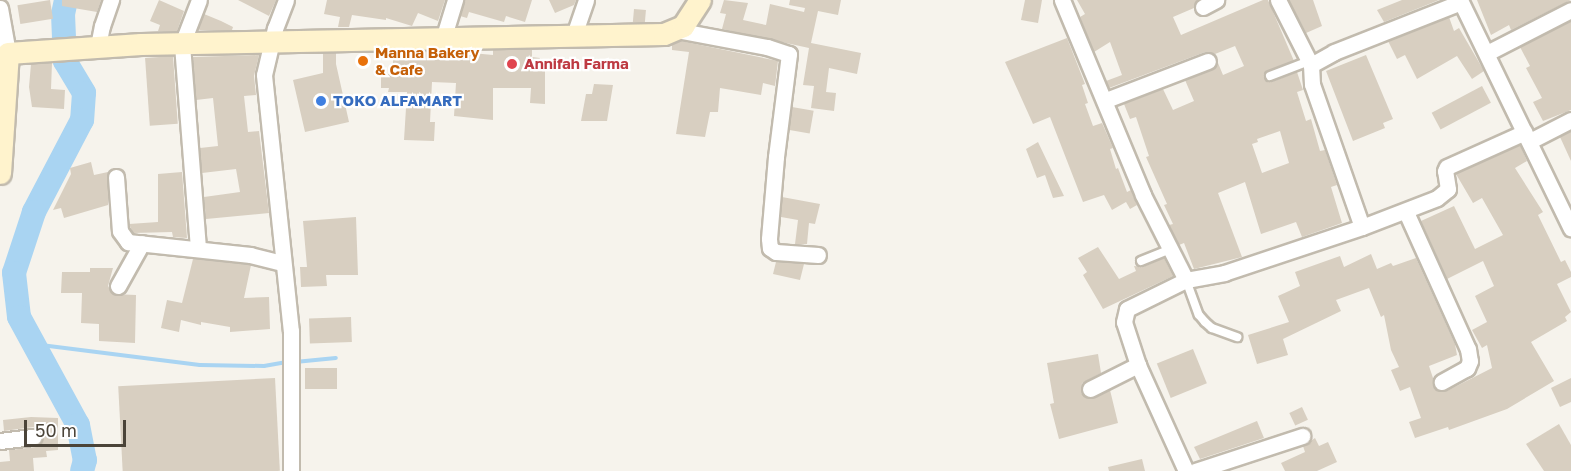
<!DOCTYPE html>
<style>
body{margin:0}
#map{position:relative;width:1571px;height:471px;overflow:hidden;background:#f6f3ec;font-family:"Golos Text",sans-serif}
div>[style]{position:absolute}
.stream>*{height:4px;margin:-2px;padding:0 2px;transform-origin:2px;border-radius:2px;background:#a9d4f2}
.river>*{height:24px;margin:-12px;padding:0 12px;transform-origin:12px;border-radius:12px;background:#a9d4f2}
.building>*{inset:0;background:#d8cfc1;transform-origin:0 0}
.roads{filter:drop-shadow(2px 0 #c2bbae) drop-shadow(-2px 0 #c2bbae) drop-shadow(0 2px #c2bbae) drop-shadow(0 -2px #c2bbae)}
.lane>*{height:8px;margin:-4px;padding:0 4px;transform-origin:4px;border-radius:4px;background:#fff}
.street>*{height:15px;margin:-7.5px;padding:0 7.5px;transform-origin:7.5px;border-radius:7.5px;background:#fff}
.secondary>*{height:21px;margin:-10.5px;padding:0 10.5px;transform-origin:10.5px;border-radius:10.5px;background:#fff3cd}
.dots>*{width:16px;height:16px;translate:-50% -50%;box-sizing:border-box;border:3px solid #fff;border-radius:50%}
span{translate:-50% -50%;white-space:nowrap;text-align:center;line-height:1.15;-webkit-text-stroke:4.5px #fff;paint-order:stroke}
.food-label{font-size:15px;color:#c56008;font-weight:700}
.left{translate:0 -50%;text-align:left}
.health-label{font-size:15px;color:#be3a42;font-weight:700}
.shop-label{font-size:15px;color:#366cbe;font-weight:700}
.scale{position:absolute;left:24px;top:420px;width:102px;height:27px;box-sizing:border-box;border:3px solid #4b4439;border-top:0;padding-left:8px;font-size:18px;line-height:21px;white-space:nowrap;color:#4b4439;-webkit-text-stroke:4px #fff;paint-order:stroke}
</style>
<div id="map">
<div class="stream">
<div style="left:33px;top:344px;width:168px;rotate:7.2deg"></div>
<div style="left:200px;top:365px;width:64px;rotate:0.9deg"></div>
<div style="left:264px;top:366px;width:23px;rotate:-10deg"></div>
<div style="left:295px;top:362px;width:41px;rotate:-5.6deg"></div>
</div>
<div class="river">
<div style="left:66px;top:0;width:14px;rotate:102deg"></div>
<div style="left:63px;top:14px;width:47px;rotate:87.6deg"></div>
<div style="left:65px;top:61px;width:37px;rotate:59deg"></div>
<div style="left:84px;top:93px;width:27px;rotate:94deg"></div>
<div style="left:82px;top:120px;width:104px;rotate:117.6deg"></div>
<div style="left:34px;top:212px;width:64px;rotate:108.2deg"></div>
<div style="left:14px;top:273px;width:44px;rotate:83.5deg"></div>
<div style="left:19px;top:317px;width:123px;rotate:61.4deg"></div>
<div style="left:78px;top:425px;width:36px;rotate:79deg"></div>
<div style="left:85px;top:460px;width:11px;rotate:105deg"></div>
</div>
<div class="building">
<div style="left:50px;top:0;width:19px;height:33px;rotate:81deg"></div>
<div style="clip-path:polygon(62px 0,101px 0,97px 12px,62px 6px)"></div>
<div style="clip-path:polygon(159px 0,184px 11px,177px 31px,158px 31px,160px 25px,150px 21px)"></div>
<div style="clip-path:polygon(238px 0,276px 0,269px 16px)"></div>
<div style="clip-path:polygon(327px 0,445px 0,438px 21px,418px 13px,412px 26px,386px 18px,386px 20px,352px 15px,349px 27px,338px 27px,340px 17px,324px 14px)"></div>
<div style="clip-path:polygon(465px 0,532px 0,525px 22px,506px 16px,504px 22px,469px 12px,467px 18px,460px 16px)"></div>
<div style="clip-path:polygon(549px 0,576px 0,574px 5px,555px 13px)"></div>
<div style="clip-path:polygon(724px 0,748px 3px,743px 20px,766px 25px,770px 4px,804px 12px,805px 8px,789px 5px,790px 0,841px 0,838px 15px,818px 11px,811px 43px,861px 53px,857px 74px,829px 68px,826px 92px,836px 93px,834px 111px,811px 108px,814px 86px,803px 85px,809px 48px,722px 29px,726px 14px,720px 13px)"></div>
<div style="clip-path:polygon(1025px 0,1042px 0,1038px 23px,1021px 20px)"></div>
<div style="clip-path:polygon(evenodd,1077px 0,1197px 0,1194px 8px,1173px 17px,1181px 35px,1263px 0,1268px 0,1294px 61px,1267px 71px,1264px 78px,1272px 82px,1297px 72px,1303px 90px,1297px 92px,1306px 121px,1311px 119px,1320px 151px,1325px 150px,1337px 185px,1331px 187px,1342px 223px,1302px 237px,1296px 222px,1261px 234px,1245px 182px,1218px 193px,1242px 257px,1194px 269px,1184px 243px,1179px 245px,1169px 225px,1173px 224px,1164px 205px,1167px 204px,1146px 157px,1149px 156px,1136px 117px,1130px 119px,1124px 104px,1163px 89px,1173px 110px,1194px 101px,1185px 80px,1211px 70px,1218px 63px,1223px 75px,1244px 66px,1235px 46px,1215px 54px,1205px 52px,1109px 88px,1106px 81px,1122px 75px,1110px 42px,1094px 52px,1080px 17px,1085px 14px,1077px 0,1280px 131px,1289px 163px,1262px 173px,1252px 144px,1258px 142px,1257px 139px,1280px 131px)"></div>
<div style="clip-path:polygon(1289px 0,1313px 0,1322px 26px,1306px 33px)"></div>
<div style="clip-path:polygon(1402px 0,1439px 0,1384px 22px,1377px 10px)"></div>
<div style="clip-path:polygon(1477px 0,1571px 0,1511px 30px,1509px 25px,1491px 35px)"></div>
<div style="left:634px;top:9px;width:12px;height:13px;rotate:5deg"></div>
<div style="clip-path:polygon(204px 14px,221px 21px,233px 27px,232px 30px,200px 30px,198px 29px)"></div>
<div style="clip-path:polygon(1449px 17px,1454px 31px,1459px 28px,1484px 71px,1472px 79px,1457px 56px,1417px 79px,1405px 55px,1397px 59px,1388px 41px)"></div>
<div style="clip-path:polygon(1571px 21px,1571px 110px,1543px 121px,1533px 102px,1542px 98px,1526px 68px,1530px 66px,1520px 47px)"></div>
<div style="clip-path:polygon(1067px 38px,1085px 84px,1082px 85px,1088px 103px,1085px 104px,1093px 126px,1102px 123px,1113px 148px,1110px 149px,1116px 169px,1118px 168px,1127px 192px,1131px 190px,1137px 205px,1130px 209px,1126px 202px,1112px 210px,1104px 195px,1083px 202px,1050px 117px,1033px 124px,1005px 62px)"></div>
<div style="clip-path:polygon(681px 41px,778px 61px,775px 86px,763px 83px,761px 95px,720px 88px,718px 112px,710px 112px,705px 137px,676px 134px,689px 52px,672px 50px,672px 44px)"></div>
<div style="clip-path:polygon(472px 50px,472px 53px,493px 55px,493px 50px,532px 50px,532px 57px,540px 58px,539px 70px,545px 70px,545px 104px,530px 103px,531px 88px,493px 88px,493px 120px,454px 116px,456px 83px,432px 82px,430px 122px,435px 122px,434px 141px,404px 140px,407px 92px,388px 92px,389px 88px,381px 88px,381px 74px,393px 74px,393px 52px)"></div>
<div style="clip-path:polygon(323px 53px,336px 53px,336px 64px,349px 122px,305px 132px,293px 80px,323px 73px)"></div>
<div style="clip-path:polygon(259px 55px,254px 76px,256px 95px,244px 96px,248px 132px,259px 131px,269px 213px,206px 219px,204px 197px,240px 192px,236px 169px,202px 173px,200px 148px,218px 146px,213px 98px,196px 100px,193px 57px)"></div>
<div style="clip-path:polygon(1366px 55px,1393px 119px,1383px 123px,1385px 128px,1353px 141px,1326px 71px)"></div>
<div style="left:173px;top:56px;width:68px;height:28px;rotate:86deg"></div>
<div style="clip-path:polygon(52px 63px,51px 89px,65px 90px,64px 109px,32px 107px,29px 87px,31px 64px)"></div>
<div style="clip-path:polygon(594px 84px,613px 85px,607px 121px,581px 121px,586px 94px,592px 94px)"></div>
<div style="left:1482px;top:86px;width:19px;height:57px;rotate:62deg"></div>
<div style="left:792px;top:107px;width:22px;height:23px;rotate:10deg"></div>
<div style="clip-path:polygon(1571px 131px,1571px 161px,1560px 137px)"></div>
<div style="clip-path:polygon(1038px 142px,1048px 163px,1064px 196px,1053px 198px,1045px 175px,1037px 178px,1026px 149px)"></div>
<div style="clip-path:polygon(1520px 145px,1527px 161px,1515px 168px,1543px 212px,1538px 215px,1561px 262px,1565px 260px,1571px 272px,1571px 277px,1557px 284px,1571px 312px,1565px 317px,1567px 321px,1531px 342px,1554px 381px,1507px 409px,1449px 430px,1448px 427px,1415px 438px,1409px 422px,1421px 418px,1410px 387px,1400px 391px,1391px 370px,1399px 367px,1391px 350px,1384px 315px,1381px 317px,1369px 288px,1336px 300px,1341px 311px,1283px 339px,1288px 355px,1257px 364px,1248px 335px,1289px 322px,1278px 296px,1300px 286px,1295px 272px,1340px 256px,1344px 267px,1371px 254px,1377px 269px,1391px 263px,1393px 266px,1416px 258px,1455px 344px,1457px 355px,1429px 366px,1437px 390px,1447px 391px,1492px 368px,1487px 345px,1482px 348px,1472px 330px,1487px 322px,1475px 296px,1494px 286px,1483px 261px,1447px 279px,1421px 221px,1454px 206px,1475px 249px,1503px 235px,1482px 198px,1473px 203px,1456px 174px)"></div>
<div style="clip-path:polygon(91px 162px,94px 175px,108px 172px,108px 205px,64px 218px,61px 208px,53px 210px,71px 174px,70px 168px)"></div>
<div style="clip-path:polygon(182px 172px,187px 238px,173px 237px,172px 232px,133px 233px,129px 224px,158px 222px,158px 174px)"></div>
<div style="clip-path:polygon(782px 197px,820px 204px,815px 224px,809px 223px,807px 244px,795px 244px,798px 220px,781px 217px)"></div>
<div style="clip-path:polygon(356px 217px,358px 275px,326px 275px,327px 286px,301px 287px,300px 267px,307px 267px,303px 221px)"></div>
<div style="clip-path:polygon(1098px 247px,1119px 279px,1136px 271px,1134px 266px,1143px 267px,1164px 258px,1173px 276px,1103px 309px,1083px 275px,1087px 272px,1078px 258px)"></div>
<div style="clip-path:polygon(193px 259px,251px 265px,244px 298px,269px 297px,270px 329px,230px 332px,230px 327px,201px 322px,201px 325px,181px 320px,179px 332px,161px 328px,167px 300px,182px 303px)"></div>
<div style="clip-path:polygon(776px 262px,804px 264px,800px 280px,773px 274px)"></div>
<div style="clip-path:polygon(90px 268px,113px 268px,108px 286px,113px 294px,136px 295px,135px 343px,99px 341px,99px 324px,81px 323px,82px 293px,61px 293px,62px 272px,90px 272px)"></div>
<div style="left:351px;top:317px;width:25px;height:42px;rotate:88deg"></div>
<div style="left:1193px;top:349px;width:37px;height:39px;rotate:68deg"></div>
<div style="clip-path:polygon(1098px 354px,1101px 373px,1082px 383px,1081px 393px,1090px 399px,1110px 390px,1118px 423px,1059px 439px,1050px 404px,1054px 403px,1047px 363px)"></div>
<div style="left:337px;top:368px;width:21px;height:32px;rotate:90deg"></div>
<div style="left:275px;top:378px;width:93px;height:157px;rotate:87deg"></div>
<div style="clip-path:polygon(1571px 378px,1571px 402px,1560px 407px,1551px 388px)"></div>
<div style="left:1302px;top:407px;width:14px;height:14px;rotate:65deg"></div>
<div style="clip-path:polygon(31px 417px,58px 418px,58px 450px,46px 451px,47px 457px,33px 458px,34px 471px,0 471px,0 462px,10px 461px,9px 450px,36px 447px,43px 441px,44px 436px,41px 431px,33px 427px,4px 431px,3px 420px)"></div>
<div style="clip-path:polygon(1257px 421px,1264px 438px,1200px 459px,1194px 447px)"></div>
<div style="clip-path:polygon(1559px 424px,1571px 445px,1571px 471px,1544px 471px,1526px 444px)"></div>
<div style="clip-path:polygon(1315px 438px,1319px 446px,1328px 442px,1337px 462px,1317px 471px,1285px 471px,1281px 463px,1305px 452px,1303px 446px)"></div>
<div style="clip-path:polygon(1142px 459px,1145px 471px,1109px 471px,1108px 467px)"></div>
</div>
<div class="roads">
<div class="lane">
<div style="left:1270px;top:76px;width:42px;rotate:-21deg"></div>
<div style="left:1141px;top:261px;width:31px;rotate:-22deg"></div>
<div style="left:1186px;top:280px;width:37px;rotate:70deg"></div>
<div style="left:1199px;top:315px;width:9px;rotate:49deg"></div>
<div style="left:1205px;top:322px;width:9px;rotate:41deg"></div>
<div style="left:1212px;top:328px;width:27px;rotate:20deg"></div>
</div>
<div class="street">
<div style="left:286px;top:0;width:30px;rotate:111deg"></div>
<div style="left:275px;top:28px;width:48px;rotate:103.2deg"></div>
<div style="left:264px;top:75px;width:257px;rotate:84deg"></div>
<div style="left:291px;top:331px;width:140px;rotate:90deg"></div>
<div style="left:1062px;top:0;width:211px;rotate:67.4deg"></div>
<div style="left:1143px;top:195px;width:95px;rotate:63.2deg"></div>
<div style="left:1278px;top:0;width:73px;rotate:63.1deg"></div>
<div style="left:1460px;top:0;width:254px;rotate:64.1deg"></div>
<div style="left:1203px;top:7px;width:15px;rotate:-28deg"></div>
<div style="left:0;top:8px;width:46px;rotate:79.9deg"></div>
<div style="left:676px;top:30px;width:93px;rotate:10.6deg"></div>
<div style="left:767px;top:47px;width:23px;rotate:18deg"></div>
<div style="left:789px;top:54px;width:104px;rotate:97.2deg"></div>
<div style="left:776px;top:157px;width:82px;rotate:94.9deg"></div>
<div style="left:769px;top:239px;width:9px;rotate:84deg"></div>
<div style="left:770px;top:248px;width:7px;rotate:34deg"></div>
<div style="left:776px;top:252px;width:42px;rotate:4.1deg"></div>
<div style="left:574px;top:35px;width:37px;rotate:-71deg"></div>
<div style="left:444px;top:36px;width:38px;rotate:-73deg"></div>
<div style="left:98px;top:46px;width:20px;rotate:-79deg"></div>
<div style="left:102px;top:26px;width:28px;rotate:-71deg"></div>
<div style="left:1487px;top:53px;width:94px;rotate:-27.1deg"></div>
<div style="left:1106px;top:100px;width:109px;rotate:-20.9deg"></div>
<div style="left:1530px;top:141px;width:46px;rotate:-27.1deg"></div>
<div style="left:116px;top:177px;width:54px;rotate:85.8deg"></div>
<div style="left:120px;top:231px;width:14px;rotate:54deg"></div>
<div style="left:128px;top:242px;width:123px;rotate:6.1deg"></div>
<div style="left:250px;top:255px;width:34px;rotate:14deg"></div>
<div style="left:1406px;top:212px;width:150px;rotate:65.7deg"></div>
<div style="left:1468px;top:349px;width:12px;rotate:81deg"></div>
<div style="left:1470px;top:361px;width:8px;rotate:113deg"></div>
<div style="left:1467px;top:368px;width:29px;rotate:151deg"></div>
<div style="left:1362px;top:227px;width:151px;rotate:-109.3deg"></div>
<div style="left:1312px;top:84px;width:19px;rotate:-93deg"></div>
<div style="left:1311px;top:65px;width:26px;rotate:-29deg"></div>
<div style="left:1334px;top:52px;width:136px;rotate:-21.5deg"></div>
<div style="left:198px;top:248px;width:205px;rotate:-94.5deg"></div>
<div style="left:182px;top:44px;width:47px;rotate:-68.9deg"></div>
<div style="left:118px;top:286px;width:49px;rotate:-60.8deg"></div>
<div style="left:1090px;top:389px;width:54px;rotate:-26.6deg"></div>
<div style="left:0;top:441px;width:34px;rotate:-7deg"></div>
<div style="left:1186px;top:471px;width:116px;rotate:-114.4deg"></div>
<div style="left:1138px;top:365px;width:45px;rotate:-108deg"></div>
<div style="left:1124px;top:322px;width:13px;rotate:-77deg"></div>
<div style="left:1127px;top:309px;width:66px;rotate:-26.2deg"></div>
<div style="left:1186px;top:280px;width:39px;rotate:-10deg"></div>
<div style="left:1224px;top:273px;width:145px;rotate:-18.4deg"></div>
<div style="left:1362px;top:227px;width:80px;rotate:-21.1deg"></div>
<div style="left:1437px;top:198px;width:14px;rotate:-39deg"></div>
<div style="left:1448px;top:189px;width:18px;rotate:-99deg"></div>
<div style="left:1445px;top:171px;width:4px;rotate:-63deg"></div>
<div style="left:1447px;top:167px;width:85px;rotate:-24.2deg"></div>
<div style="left:1195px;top:471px;width:113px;rotate:-18.1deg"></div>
</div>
<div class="secondary">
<div style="left:0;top:173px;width:120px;rotate:-86.2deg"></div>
<div style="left:8px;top:53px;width:133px;rotate:-3.9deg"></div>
<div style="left:141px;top:44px;width:523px;rotate:-1.1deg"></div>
<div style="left:664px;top:34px;width:21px;rotate:-23deg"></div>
<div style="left:683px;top:26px;width:31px;rotate:-57deg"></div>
</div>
</div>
<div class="dots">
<div style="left:363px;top:61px;background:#e8710a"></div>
<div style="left:512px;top:64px;background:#e0444e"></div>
<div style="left:321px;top:101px;background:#3f7fe0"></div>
</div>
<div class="food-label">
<span class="left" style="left:375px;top:61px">Manna Bakery<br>&amp; Cafe</span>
</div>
<div class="health-label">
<span class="left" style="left:524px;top:64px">Annifah Farma</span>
</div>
<div class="shop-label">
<span class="left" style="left:333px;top:101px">TOKO ALFAMART</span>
</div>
<div class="scale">50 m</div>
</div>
